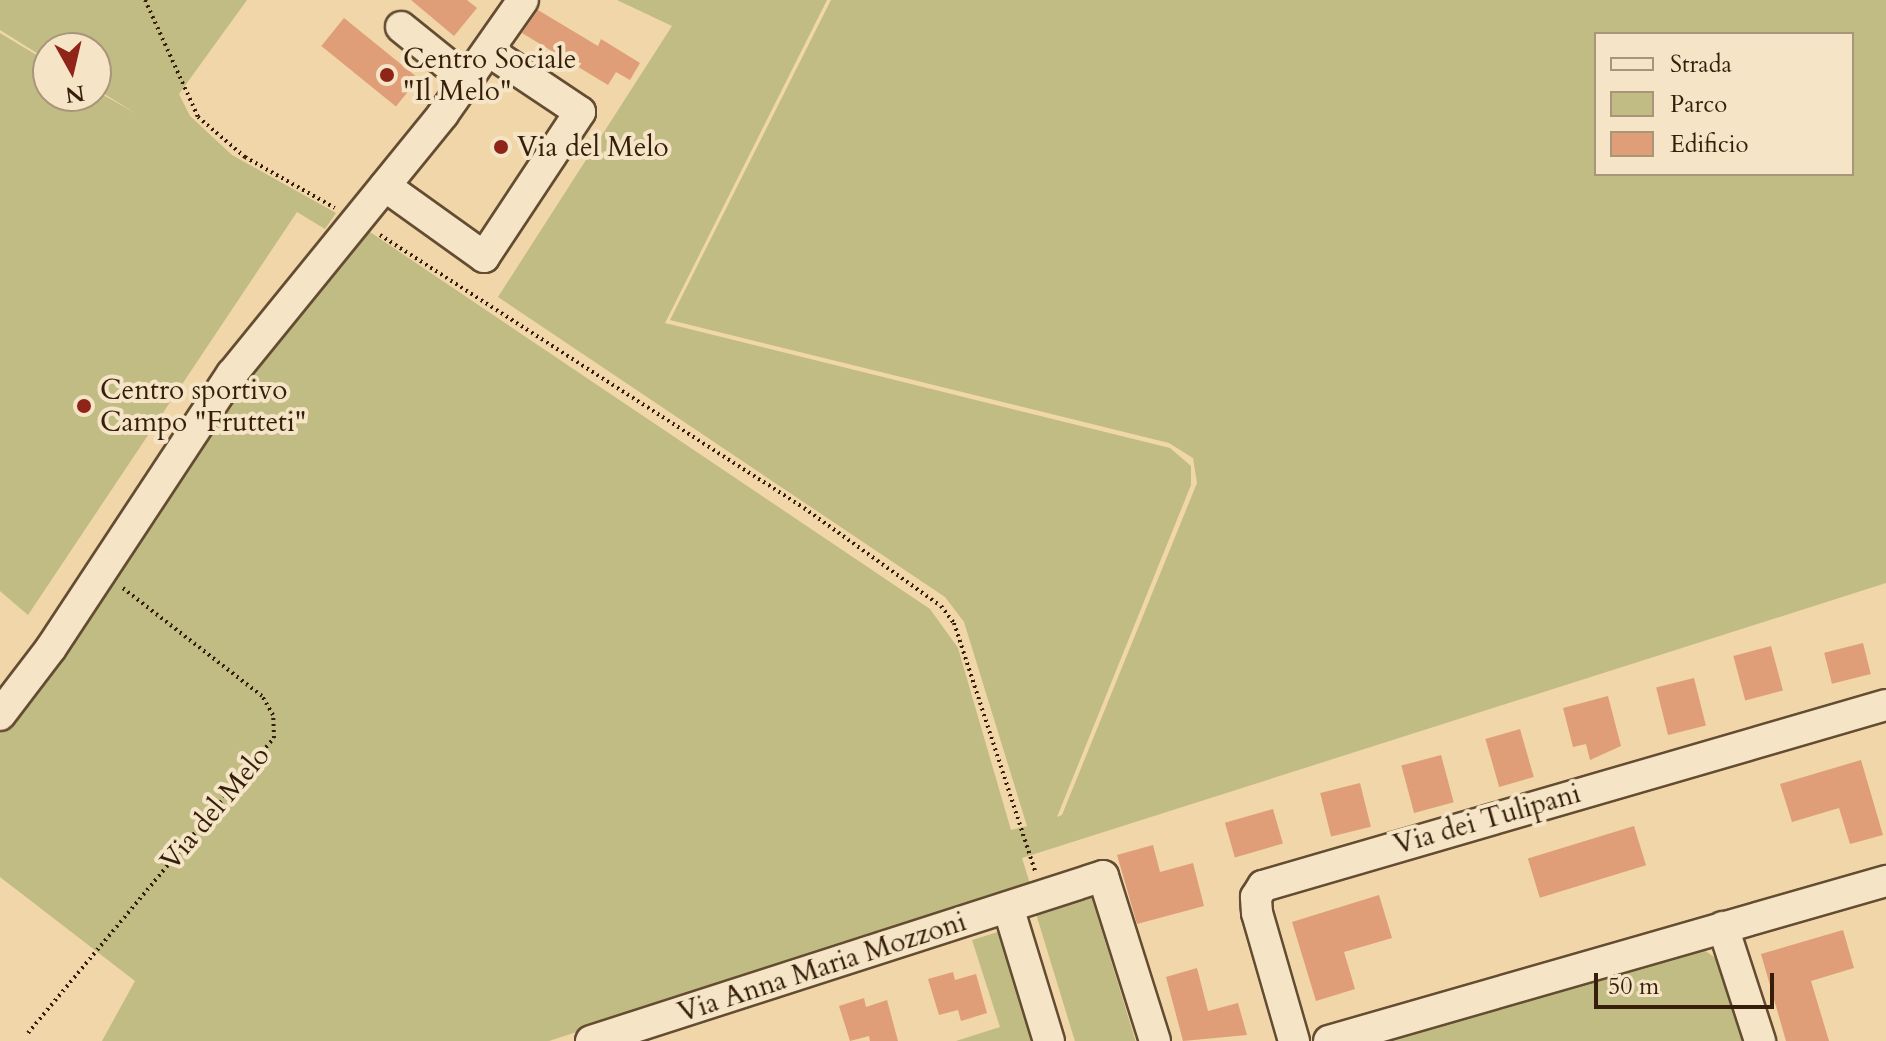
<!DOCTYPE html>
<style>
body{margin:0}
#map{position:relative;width:1886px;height:1041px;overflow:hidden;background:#f0d6a8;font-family:Cardo,serif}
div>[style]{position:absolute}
.green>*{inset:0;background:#c0bc83;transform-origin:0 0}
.building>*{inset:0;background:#df9e78;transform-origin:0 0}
.path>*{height:4px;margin-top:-2px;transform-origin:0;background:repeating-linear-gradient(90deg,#361e0a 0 2px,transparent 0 6px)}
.roads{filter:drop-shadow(2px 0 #644c32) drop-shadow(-2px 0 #644c32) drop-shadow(0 2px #644c32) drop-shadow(0 -2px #644c32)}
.minor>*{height:30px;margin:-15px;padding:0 15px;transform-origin:15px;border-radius:15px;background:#f5e4c6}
.dots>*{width:22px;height:22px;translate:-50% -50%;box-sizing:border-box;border:4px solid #f5e4c6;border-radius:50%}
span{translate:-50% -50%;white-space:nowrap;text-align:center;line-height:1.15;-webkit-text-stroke:8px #f5e4c6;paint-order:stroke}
.poi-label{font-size:28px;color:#361e0a}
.left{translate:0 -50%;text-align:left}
.street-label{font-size:28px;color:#361e0a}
.legend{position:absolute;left:1594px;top:32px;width:260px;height:144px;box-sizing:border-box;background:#f5e4c6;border:2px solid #a9957b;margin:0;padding:10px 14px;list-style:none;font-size:24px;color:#361e0a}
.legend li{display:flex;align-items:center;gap:16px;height:40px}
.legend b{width:40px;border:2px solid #a9957b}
.north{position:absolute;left:32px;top:32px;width:80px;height:80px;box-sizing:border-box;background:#f5e4c6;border:2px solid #a9957b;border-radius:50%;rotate:172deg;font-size:22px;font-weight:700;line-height:32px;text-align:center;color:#361e0a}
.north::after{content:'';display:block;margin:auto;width:28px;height:36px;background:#8f2418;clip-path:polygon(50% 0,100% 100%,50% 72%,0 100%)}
.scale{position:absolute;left:1594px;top:973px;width:180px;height:36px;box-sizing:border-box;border:4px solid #361e0a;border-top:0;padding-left:10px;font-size:24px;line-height:28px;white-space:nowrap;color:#361e0a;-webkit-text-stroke:6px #f5e4c6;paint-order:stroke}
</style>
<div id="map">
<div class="green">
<div style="clip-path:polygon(0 0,247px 0,179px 94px,190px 116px,232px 155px,336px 213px,325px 229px,297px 212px,28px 615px,0 591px,0 33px,48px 62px,48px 96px,96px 96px,96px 91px,137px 114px,96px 89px,96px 48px,48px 48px,48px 60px,0 30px)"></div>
<div style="clip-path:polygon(evenodd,617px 0,827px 0,665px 323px,1170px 448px,1191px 466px,1191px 485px,1057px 817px,1062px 815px,1197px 483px,1193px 458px,1169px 443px,670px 320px,831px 0,1886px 0,1886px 583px,1022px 858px,1030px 884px,549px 1041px,102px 1041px,135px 981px,0 877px,0 732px,157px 520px,245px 373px,361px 226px,930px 609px,958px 648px,1011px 830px,1027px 826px,964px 622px,945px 597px,498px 297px,672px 26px,617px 0,1596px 34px,1852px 34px,1852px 174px,1596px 174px,1596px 34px)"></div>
<div style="left:1090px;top:892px;width:156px;height:58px;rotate:73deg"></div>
<div style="clip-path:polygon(998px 932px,1033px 1041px,956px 1041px,1000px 1027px,972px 940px)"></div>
<div style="clip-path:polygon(1689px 949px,1704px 950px,1723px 963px,1750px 1041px,1370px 1041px)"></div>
</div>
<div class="building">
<div style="clip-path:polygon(411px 0,467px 0,477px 8px,454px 36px)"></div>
<div style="clip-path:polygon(538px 10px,598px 46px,601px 39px,640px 63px,630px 80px,616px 72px,608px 85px,522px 33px)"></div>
<div style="left:344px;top:18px;width:96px;height:36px;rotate:39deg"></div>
<div style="left:1863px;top:643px;width:32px;height:40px;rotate:76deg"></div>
<div style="left:1771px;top:646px;width:46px;height:39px;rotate:75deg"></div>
<div style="left:1694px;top:678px;width:49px;height:39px;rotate:76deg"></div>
<div style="clip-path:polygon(1608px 696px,1621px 746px,1590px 760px,1586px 744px,1573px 747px,1563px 708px)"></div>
<div style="left:1520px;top:729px;width:50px;height:36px;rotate:74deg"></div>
<div style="left:1441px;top:755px;width:49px;height:41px;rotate:75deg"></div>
<div style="clip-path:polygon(1861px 760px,1883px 835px,1850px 844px,1839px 808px,1792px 822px,1780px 784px)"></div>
<div style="left:1360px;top:783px;width:45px;height:41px;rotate:76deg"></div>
<div style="left:1273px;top:809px;width:36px;height:50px;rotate:74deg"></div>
<div style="left:1634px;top:826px;width:41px;height:111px;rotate:73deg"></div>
<div style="clip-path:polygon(1153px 845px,1160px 872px,1193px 863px,1204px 906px,1137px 924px,1117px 855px)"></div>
<div style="clip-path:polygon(1379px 895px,1392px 938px,1344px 952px,1355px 989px,1316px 1001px,1292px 922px)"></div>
<div style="clip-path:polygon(1843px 930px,1854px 968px,1811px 981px,1829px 1041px,1786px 1041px,1761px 954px)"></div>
<div style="clip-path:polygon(1197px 968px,1208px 1011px,1238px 1003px,1247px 1035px,1183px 1041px,1166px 977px)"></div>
<div style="clip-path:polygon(953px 972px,955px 980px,976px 974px,987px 1013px,961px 1021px,958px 1010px,939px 1015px,928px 979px)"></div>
<div style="clip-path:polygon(864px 998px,866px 1007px,887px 1000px,898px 1041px,870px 1041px,869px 1036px,850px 1041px,839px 1006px)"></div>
</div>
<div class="path">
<div style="left:145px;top:0;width:128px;rotate:65.6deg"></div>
<div style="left:198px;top:117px;width:62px;rotate:40.4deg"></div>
<div style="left:245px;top:157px;width:103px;rotate:29.5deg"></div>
<div style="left:380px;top:235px;width:504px;rotate:32.78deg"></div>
<div style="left:804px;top:508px;width:168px;rotate:35.6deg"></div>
<div style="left:941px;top:606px;width:21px;rotate:53deg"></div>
<div style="left:954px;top:623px;width:261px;rotate:71.9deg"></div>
<div style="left:28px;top:1033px;width:384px;rotate:-50.2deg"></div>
<div style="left:274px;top:738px;width:23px;rotate:-92deg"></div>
<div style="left:273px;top:715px;width:22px;rotate:-120deg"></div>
<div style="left:262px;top:696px;width:176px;rotate:-142.2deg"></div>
</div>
<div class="roads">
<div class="minor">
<div style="left:401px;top:27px;width:86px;rotate:38.9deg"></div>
<div style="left:385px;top:186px;width:122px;rotate:35.6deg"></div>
<div style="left:484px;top:257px;width:174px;rotate:-56.5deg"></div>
<div style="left:580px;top:112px;width:108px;rotate:-146.3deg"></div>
<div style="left:0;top:715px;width:84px;rotate:-52.7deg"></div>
<div style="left:51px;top:648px;width:328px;rotate:-56.6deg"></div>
<div style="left:232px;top:374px;width:335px;rotate:-50.9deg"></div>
<div style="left:443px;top:114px;width:139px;rotate:-54.9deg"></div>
<div style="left:1008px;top:907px;width:140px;rotate:73deg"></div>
<div style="left:1723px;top:927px;width:120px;rotate:72deg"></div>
<div style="left:591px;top:1041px;width:538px;rotate:-17.86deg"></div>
<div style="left:1103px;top:876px;width:173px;rotate:72.5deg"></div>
<div style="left:1294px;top:1041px;width:133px;rotate:-106.1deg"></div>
<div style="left:1257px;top:913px;width:16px;rotate:-94deg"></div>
<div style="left:1256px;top:897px;width:13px;rotate:-58deg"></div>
<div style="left:1263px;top:886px;width:649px;rotate:-16.2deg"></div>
<div style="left:1329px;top:1041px;width:580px;rotate:-16.03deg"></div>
</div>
</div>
<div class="dots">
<div style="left:387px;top:75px;background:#8f2418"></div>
<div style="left:501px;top:147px;background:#8f2418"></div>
<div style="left:84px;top:406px;background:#8f2418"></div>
</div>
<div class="poi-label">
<span class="left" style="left:403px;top:75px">Centro Sociale<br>"Il Melo"</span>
<span class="left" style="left:517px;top:147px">Via del Melo</span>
<span class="left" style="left:100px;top:406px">Centro sportivo<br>Campo "Frutteti"</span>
</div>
<div class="street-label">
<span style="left:215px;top:808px;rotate:-50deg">Via del Melo</span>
<span style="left:1487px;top:819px;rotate:-16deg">Via dei Tulipani</span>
<span style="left:822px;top:967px;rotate:-18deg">Via Anna Maria Mozzoni</span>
</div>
<ul class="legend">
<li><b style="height:10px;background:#f5e4c6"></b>Strada</li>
<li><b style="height:22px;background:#c0bc83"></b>Parco</li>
<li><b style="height:22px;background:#df9e78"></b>Edificio</li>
</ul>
<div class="north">N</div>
<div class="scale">50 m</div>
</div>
